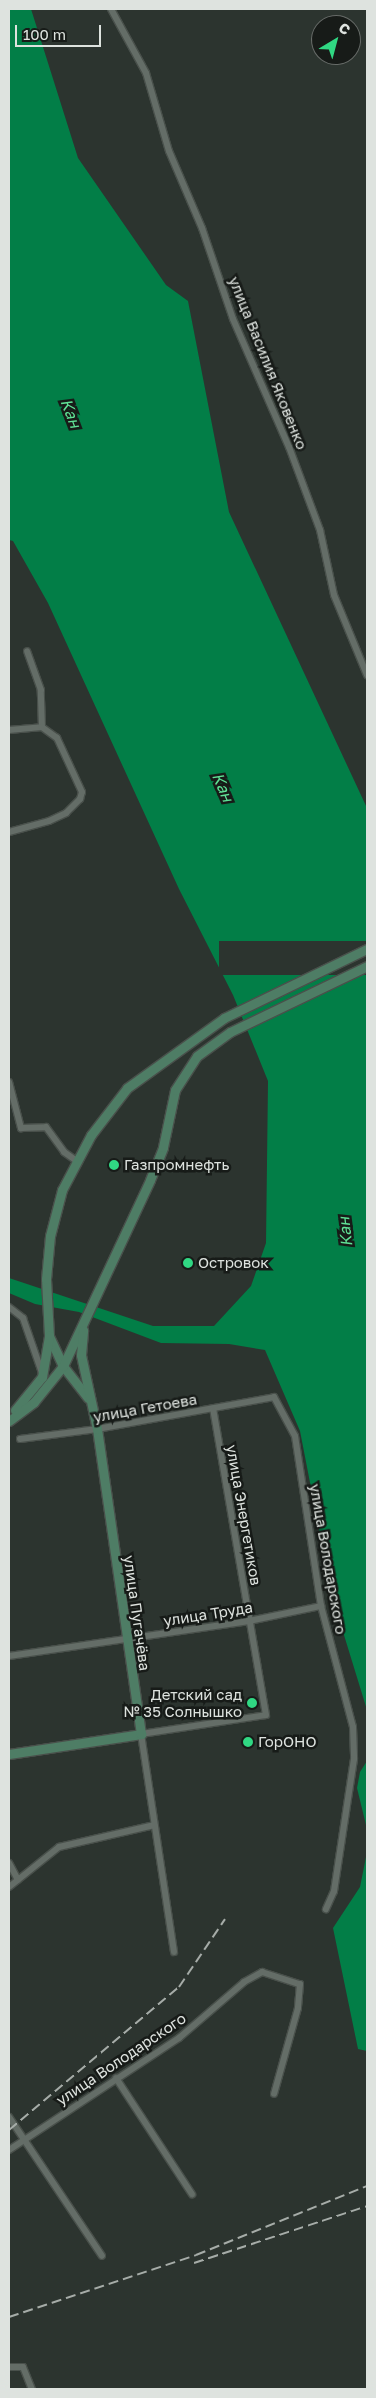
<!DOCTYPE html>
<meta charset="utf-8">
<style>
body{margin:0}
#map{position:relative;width:376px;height:2398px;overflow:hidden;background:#2c342f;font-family:"Golos Text",sans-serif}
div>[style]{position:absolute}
.water>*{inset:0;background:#027e47}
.pier>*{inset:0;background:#2c342f;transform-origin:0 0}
.roads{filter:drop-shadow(1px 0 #49504b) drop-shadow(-1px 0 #49504b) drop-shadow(0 1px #49504b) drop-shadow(0 -1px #49504b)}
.street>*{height:6px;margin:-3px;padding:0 3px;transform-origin:3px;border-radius:3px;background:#646d67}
.secondary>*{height:9px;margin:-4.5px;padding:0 4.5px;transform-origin:4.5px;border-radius:4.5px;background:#4e7d65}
.rail>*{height:2px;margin-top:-1px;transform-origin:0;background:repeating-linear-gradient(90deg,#a6aca8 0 10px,transparent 0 15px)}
.dots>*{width:14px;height:14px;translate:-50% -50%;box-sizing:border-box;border:2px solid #171b18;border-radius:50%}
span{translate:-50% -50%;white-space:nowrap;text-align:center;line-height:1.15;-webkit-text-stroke:5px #171b18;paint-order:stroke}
.street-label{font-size:15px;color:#dee3df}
.poi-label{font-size:15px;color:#dee3df}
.left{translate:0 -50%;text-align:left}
.right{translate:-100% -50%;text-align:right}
.water-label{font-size:16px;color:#60e296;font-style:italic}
.frame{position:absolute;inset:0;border:10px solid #dee3df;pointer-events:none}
.north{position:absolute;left:311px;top:15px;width:50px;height:50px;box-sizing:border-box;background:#171b18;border:1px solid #676b68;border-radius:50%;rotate:37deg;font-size:14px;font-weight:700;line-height:20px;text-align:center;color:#dee3df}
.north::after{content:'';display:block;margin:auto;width:18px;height:22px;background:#30d883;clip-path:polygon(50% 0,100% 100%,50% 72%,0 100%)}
.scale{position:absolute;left:15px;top:25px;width:86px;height:22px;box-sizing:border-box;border:2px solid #dee3df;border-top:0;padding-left:6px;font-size:15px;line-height:18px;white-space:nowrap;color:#dee3df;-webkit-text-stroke:4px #171b18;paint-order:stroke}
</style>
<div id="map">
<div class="water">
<div style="clip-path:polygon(9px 9px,31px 9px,78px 158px,166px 285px,188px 301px,229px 512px,367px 808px,367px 1710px,332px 1596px,300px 1431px,265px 1350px,229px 1344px,161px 1343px,79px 1312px,35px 1304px,9px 1293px,9px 1278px,153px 1326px,214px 1326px,251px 1286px,266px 1243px,268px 1081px,233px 995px,179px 889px,48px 603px,13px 541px,9px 540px)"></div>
<div style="clip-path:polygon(367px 1761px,367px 1829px,357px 1788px,360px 1772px)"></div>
<div style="clip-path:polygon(367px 1852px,367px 2051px,358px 2049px,333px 1928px,360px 1887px)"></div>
</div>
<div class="pier">
<div style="left:367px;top:941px;width:34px;height:148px;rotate:90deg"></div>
</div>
<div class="roads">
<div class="street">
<div style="left:111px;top:9px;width:73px;rotate:61.3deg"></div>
<div style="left:146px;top:73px;width:81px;rotate:73.6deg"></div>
<div style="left:169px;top:151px;width:84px;rotate:66.8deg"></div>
<div style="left:202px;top:228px;width:96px;rotate:71.2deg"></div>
<div style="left:233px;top:319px;width:140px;rotate:66.4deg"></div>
<div style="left:289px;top:447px;width:89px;rotate:69.5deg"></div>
<div style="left:320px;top:530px;width:66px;rotate:77.8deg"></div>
<div style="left:334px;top:595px;width:87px;rotate:67.6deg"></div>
<div style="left:9px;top:730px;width:33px;rotate:-5deg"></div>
<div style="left:42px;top:727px;width:37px;rotate:-92deg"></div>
<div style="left:41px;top:690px;width:41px;rotate:-109.7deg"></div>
<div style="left:9px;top:832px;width:41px;rotate:-15.4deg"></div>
<div style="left:49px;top:821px;width:19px;rotate:-25deg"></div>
<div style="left:66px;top:813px;width:20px;rotate:-45deg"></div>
<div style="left:80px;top:799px;width:7px;rotate:-74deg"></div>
<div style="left:82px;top:792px;width:60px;rotate:-114.8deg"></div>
<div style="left:57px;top:738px;width:19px;rotate:-144deg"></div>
<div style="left:9px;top:1082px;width:48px;rotate:75.4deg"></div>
<div style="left:21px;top:1128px;width:25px;rotate:-2deg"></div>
<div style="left:46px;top:1127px;width:31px;rotate:54deg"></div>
<div style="left:64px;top:1152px;width:16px;rotate:35deg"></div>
<div style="left:9px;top:1307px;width:18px;rotate:38deg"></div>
<div style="left:23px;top:1318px;width:58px;rotate:70.9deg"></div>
<div style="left:20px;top:1439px;width:78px;rotate:-7.4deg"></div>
<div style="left:97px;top:1429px;width:180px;rotate:-10.2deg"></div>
<div style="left:274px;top:1397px;width:44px;rotate:61.7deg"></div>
<div style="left:295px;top:1436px;width:172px;rotate:81.3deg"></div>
<div style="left:321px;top:1606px;width:125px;rotate:75.2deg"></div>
<div style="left:353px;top:1727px;width:32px;rotate:88deg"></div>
<div style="left:354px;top:1759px;width:134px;rotate:98.6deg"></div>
<div style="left:334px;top:1891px;width:20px;rotate:114deg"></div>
<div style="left:9px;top:1656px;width:243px;rotate:-8.3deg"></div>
<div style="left:249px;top:1621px;width:74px;rotate:-11.8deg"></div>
<div style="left:9px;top:1863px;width:19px;rotate:62deg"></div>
<div style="left:9px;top:1887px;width:64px;rotate:-38.7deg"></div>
<div style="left:59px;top:1847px;width:98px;rotate:-13deg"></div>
<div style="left:174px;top:1952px;width:220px;rotate:-98.6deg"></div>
<div style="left:141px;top:1734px;width:126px;rotate:-8.6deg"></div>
<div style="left:266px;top:1715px;width:311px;rotate:-99.8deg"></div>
<div style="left:116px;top:2078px;width:139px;rotate:56.8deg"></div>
<div style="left:9px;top:2117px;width:167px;rotate:56.2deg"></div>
<div style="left:9px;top:2150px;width:204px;rotate:-33.4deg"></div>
<div style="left:179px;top:2038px;width:86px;rotate:-40.7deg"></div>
<div style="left:244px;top:1982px;width:21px;rotate:-29deg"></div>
<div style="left:262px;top:1972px;width:40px;rotate:18deg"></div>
<div style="left:300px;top:1984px;width:24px;rotate:95deg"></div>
<div style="left:298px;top:2008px;width:89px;rotate:105.6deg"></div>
<div style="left:9px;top:2367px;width:14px"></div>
<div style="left:23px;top:2367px;width:24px;rotate:68deg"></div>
</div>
<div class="secondary">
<div style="left:88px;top:1398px;width:41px;rotate:-128deg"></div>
<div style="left:63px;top:1366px;width:33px;rotate:-115deg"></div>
<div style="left:49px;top:1336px;width:57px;rotate:-93deg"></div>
<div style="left:46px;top:1279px;width:43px;rotate:-84.7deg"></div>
<div style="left:50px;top:1236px;width:48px;rotate:-75.4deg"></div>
<div style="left:62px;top:1190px;width:62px;rotate:-62.2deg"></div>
<div style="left:91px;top:1135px;width:59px;rotate:-52.5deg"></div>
<div style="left:127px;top:1088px;width:120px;rotate:-35.8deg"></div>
<div style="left:224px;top:1018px;width:159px;rotate:-25.8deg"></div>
<div style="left:15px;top:1410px;width:43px;rotate:-50.7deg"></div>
<div style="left:42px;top:1377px;width:42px;rotate:-80.3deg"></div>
<div style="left:9px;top:1421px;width:31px;rotate:-37deg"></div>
<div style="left:34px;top:1402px;width:46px;rotate:-51.1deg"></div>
<div style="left:63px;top:1366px;width:205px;rotate:-64.9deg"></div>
<div style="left:150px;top:1180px;width:35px;rotate:-68deg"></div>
<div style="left:163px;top:1147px;width:58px;rotate:-78.1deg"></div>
<div style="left:175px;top:1090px;width:40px;rotate:-57.1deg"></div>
<div style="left:197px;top:1056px;width:41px;rotate:-36deg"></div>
<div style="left:230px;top:1032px;width:152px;rotate:-25.7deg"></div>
<div style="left:9px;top:1754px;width:134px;rotate:-8.6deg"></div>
<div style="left:141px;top:1734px;width:308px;rotate:-98.2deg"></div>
<div style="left:97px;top:1429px;width:76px;rotate:-102.2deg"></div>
<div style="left:81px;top:1355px;width:25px;rotate:-85deg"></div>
</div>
</div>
<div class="rail">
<div style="left:9px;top:2130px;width:222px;rotate:-40.1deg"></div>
<div style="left:179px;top:1987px;width:82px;rotate:-55.9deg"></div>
<div style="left:194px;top:2263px;width:182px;rotate:-18.2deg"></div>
<div style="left:9px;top:2317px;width:197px;rotate:-18.3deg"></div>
<div style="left:196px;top:2255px;width:184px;rotate:-22deg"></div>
</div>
<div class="dots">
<div style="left:114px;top:1165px;background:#30d883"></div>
<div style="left:188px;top:1263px;background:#30d883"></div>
<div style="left:252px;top:1703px;background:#30d883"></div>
<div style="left:248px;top:1742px;background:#30d883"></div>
</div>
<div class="street-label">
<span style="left:268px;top:363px;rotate:68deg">улица Василия Яковенко</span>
<span style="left:145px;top:1408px;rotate:-10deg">улица Гетоева</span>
<span style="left:244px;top:1515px;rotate:80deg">улица Энергетиков</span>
<span style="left:328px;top:1559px;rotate:80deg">улица Володарского</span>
<span style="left:137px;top:1613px;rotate:82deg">улица Пугачёва</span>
<span style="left:208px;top:1614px;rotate:-9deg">улица Труда</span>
<span style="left:121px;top:2059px;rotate:-34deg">улица Володарского</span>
</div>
<div class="poi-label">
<span class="left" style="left:124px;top:1165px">Газпромнефть</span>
<span class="left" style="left:198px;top:1263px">Островок</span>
<span class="right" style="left:242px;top:1703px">Детский сад<br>№ 35 Солнышко</span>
<span class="left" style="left:258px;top:1742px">ГорОНО</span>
</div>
<div class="water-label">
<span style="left:71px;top:413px;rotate:69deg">Кан</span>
<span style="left:223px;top:787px;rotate:67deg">Кан</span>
<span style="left:345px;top:1232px;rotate:-97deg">Кан</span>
</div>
<div class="frame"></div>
<div class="north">С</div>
<div class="scale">100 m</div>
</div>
